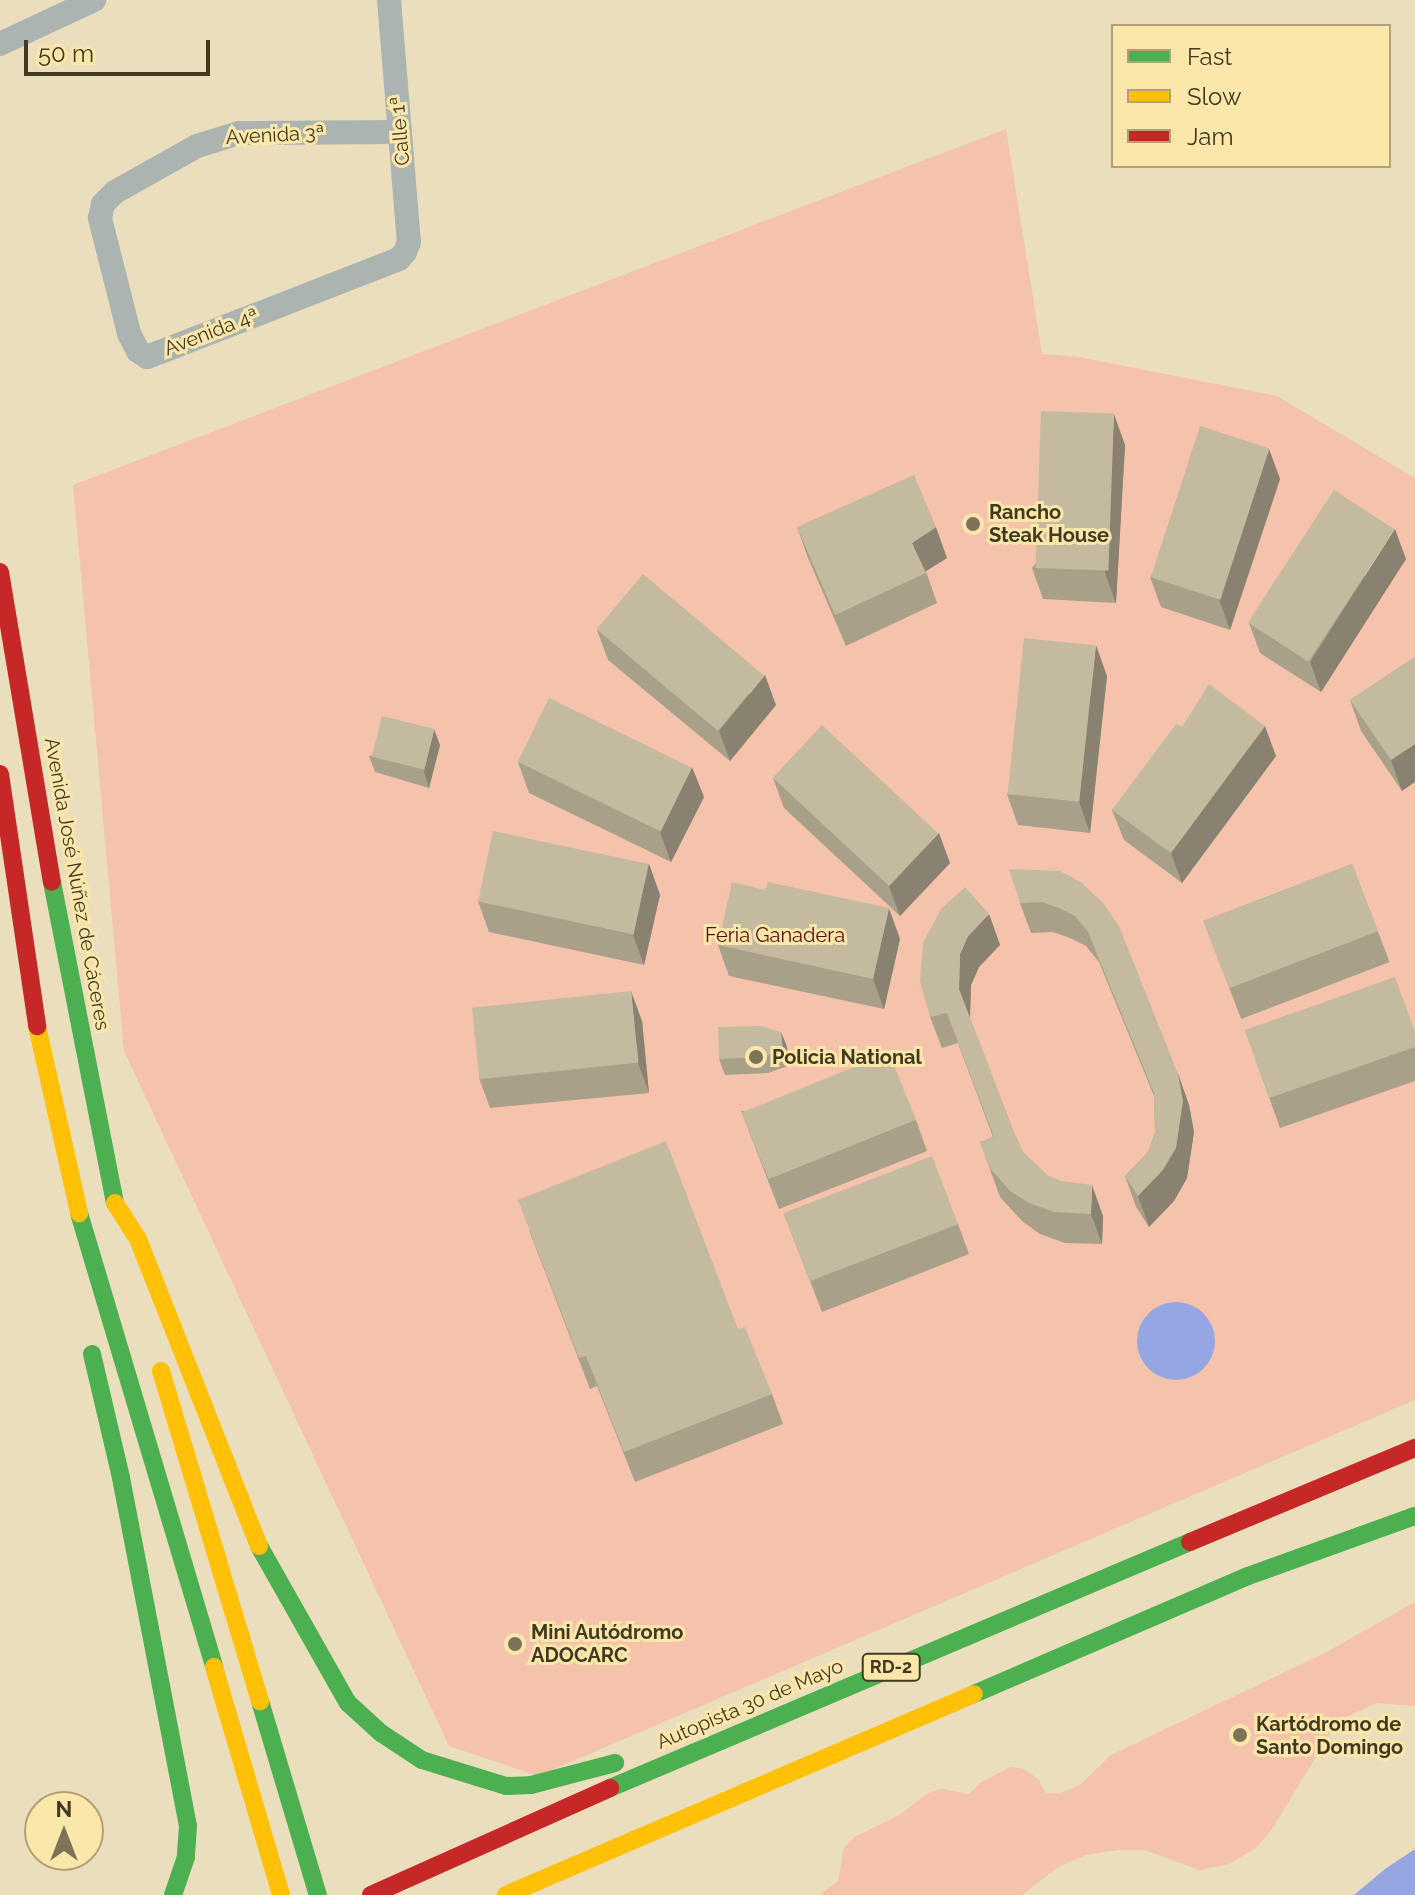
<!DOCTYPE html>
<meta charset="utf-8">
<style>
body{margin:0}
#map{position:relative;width:1415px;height:1895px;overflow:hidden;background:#eadebd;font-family:Raleway,sans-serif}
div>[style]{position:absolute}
.green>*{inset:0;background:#f5c2ab}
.water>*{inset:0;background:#96a6e2}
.round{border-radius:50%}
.street>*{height:24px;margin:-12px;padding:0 12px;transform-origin:12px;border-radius:12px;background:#abb4b0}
.fast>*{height:18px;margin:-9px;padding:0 9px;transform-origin:9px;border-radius:9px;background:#4caf50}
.slow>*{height:18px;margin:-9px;padding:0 9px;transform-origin:9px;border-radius:9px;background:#ffc107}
.jam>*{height:18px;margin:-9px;padding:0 9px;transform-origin:9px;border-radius:9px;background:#c62828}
.wall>*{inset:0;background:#a9a08a;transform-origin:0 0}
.shaded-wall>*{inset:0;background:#898270}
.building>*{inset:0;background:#c4baa0;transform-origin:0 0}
.dots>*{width:22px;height:22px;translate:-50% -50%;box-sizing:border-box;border:4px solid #fce7ab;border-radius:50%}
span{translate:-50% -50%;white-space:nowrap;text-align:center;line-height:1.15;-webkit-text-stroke:6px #fce7ab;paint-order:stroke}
.shield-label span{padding:2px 6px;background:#fce7ab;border:2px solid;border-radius:6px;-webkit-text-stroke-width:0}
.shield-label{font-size:18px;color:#423921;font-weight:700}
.street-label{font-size:20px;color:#423921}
.poi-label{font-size:20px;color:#423921;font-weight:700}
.left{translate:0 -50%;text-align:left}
.park-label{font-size:20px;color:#570b05}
.legend{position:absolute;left:1111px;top:24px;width:280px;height:144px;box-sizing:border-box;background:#fce7ab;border:2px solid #b2a174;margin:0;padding:10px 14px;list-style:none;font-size:24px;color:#423921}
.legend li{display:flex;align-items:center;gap:16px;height:40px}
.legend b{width:40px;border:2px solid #b2a174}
.north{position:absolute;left:24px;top:1791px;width:80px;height:80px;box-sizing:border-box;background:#fce7ab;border:2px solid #b2a174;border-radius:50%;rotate:0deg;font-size:22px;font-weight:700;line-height:32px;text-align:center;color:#423921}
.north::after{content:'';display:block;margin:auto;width:28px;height:36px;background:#7d7358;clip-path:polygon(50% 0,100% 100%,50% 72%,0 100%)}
.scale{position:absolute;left:24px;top:40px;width:186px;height:36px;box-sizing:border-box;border:4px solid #423921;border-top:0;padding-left:10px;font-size:24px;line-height:28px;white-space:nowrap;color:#423921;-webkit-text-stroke:6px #fce7ab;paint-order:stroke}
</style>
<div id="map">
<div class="green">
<div style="clip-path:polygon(1006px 129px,1042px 354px,1079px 357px,1277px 396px,1415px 478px,1415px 1400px,538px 1776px,449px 1746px,124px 1051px,73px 485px)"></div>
<div style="clip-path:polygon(1415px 1602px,1415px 1706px,1376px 1703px,1338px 1721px,1272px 1829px,1256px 1848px,1229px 1864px,1200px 1870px,1144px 1850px,1118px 1850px,1086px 1855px,1058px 1867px,1022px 1895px,820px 1895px,838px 1881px,844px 1848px,854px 1837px,898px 1816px,928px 1793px,942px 1789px,969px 1794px,980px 1783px,1010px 1767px,1024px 1769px,1038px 1779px,1046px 1793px,1061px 1793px,1080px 1785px,1111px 1755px,1325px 1653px)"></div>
</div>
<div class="water">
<div class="round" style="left:1137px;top:1302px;width:78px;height:78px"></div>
<div style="clip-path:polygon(1415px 1849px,1415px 1895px,1354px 1895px,1385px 1869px)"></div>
</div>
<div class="street">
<div style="left:389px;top:0;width:243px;rotate:85.3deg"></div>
<div style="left:409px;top:242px;width:11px;rotate:112deg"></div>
<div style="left:405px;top:252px;width:9px;rotate:131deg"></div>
<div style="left:399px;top:259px;width:256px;rotate:158.7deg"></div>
<div style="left:160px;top:352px;width:14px;rotate:159deg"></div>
<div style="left:147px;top:357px;width:11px;rotate:-146deg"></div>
<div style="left:138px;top:351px;width:20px;rotate:-117deg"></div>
<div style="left:129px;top:333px;width:119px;rotate:-104.2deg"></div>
<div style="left:100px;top:218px;width:14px;rotate:-78deg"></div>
<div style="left:103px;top:204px;width:17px;rotate:-45deg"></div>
<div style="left:115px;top:192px;width:94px;rotate:-29.3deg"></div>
<div style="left:197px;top:146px;width:44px;rotate:-17.2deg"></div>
<div style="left:239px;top:133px;width:161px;rotate:-0.4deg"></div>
<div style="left:0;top:44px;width:104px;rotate:-25.1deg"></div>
</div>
<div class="fast">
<div style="left:52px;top:882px;width:327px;rotate:78.9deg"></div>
<div style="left:79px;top:1213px;width:474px;rotate:73.4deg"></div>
<div style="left:92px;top:1354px;width:127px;rotate:76.8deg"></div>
<div style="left:121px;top:1478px;width:354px;rotate:79.1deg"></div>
<div style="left:188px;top:1826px;width:31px;rotate:94deg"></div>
<div style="left:186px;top:1857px;width:40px;rotate:108.9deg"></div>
<div style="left:259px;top:1546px;width:180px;rotate:60.5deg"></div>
<div style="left:348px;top:1703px;width:45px;rotate:42.3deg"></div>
<div style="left:381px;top:1733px;width:49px;rotate:33.4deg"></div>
<div style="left:422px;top:1760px;width:88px;rotate:17.2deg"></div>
<div style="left:506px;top:1786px;width:25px;rotate:-2deg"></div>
<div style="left:531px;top:1785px;width:87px;rotate:-14.7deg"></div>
<div style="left:974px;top:1694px;width:298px;rotate:-23.3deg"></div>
<div style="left:1248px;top:1576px;width:177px;rotate:-19.8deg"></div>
<div style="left:260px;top:1701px;width:202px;rotate:73.4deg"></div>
<div style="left:610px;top:1788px;width:630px;rotate:-22.98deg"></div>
</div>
<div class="slow">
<div style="left:37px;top:1026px;width:192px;rotate:77.3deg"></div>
<div style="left:115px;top:1203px;width:43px;rotate:57.4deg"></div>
<div style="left:138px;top:1239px;width:330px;rotate:68.5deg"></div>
<div style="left:161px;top:1371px;width:345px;rotate:73.3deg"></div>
<div style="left:214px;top:1667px;width:238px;rotate:73.6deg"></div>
<div style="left:506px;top:1895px;width:509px;rotate:-23.24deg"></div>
</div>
<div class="jam">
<div style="left:0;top:572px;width:314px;rotate:80.5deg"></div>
<div style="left:0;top:774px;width:255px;rotate:81.6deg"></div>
<div style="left:1190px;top:1542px;width:244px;rotate:-22.7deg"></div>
<div style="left:371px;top:1895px;width:262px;rotate:-24.1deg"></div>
</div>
<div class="wall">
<div style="clip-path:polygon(1125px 445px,1116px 603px,1043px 599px,1032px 568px)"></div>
<div style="clip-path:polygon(1269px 449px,1280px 479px,1230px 630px,1161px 607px,1150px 577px)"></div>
<div style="clip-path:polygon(797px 527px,947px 558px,926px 571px,937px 603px,846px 646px,808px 558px)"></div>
<div style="clip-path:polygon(1406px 559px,1321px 692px,1260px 653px,1249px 623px)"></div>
<div style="clip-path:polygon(597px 630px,776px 705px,730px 761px,608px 660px)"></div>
<div style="clip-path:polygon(1415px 657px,1402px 791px,1361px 731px,1350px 700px)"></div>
<div style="clip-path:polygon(1107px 676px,1090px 833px,1018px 825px,1007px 794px)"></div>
<div style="clip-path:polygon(1182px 727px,1276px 756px,1182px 883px,1124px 840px,1112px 810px)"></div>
<div style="clip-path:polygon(440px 745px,429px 788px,375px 772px,369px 756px)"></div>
<div style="clip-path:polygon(518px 762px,704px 797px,671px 862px,529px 793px)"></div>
<div style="clip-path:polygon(773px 778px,950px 863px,900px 916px,784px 808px)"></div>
<div style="clip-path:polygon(649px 864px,660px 895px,644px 965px,489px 932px,478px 901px)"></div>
<div style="left:1352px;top:864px;width:105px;height:159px;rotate:69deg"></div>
<div style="clip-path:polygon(1060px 871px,1178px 1074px,1189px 1105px,1194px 1132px,1187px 1178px,1174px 1201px,1149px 1227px,1136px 1207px,1125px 1176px,1148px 1152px,1155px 1133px,1154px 1096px,1099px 962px,1086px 946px,1070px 938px,1053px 932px,1031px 933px,1020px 903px)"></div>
<div style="clip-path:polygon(765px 890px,900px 939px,884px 1009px,729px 976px,718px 945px)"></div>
<div style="clip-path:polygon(989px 914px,1000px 945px,979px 967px,971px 985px,970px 1018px,1014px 1133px,1023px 1152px,1047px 1175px,1103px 1216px,1102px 1244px,1065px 1243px,1040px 1234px,1022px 1221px,1000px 1197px,980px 1142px,993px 1137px,958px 1043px,942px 1048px,930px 1017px)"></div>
<div style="clip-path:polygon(642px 1021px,649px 1093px,490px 1108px,479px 1078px)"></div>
<div style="clip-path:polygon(1245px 1030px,1415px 1032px,1415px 1081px,1280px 1128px)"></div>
<div style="clip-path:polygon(781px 1032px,787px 1047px,788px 1066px,768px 1073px,725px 1075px,719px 1059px)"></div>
<div style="clip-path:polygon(741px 1111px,916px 1120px,927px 1151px,779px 1209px)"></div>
<div style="clip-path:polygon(784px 1214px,958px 1224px,969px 1254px,822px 1312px)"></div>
<div style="clip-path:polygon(529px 1230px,738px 1329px,772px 1394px,783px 1424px,635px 1482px,597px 1386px,590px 1389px)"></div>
</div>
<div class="shaded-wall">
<div style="clip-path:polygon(1114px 414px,1125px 445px,1116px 603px,1105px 573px)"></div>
<div style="clip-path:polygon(1269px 449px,1280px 479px,1230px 630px,1219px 599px)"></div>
<div style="clip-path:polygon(936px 527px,947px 558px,923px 573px,912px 543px)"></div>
<div style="clip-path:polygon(1395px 529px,1406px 559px,1321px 692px,1310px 662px)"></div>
<div style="clip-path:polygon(1096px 645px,1107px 676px,1090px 833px,1079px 802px)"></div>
<div style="clip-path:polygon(765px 675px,776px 705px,730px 761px,719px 731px)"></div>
<div style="clip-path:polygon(1265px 726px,1276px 756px,1182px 883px,1171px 853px)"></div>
<div style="clip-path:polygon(434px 729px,440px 745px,429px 788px,424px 772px)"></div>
<div style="clip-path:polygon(1415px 744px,1415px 782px,1402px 791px,1391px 760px)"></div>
<div style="clip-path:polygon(692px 767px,704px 797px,671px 862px,660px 832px)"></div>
<div style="clip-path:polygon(939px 833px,950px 863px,900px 916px,889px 886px)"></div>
<div style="clip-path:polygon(649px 864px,660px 895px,644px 965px,633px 935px)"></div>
<div style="clip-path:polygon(889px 908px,900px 939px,884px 1009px,873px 979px)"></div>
<div style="clip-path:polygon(989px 914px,1000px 945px,979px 967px,971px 985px,970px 1019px,959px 989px,960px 954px,968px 936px)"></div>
<div style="clip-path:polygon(631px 991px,642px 1021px,649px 1093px,638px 1063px)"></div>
<div style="clip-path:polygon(781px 1032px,787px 1047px,788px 1066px,783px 1050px)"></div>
<div style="clip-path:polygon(1178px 1074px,1189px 1105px,1194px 1132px,1187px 1178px,1174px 1201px,1149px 1227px,1138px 1196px)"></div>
<div style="clip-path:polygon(1092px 1185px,1103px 1216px,1102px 1244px,1091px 1214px)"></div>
</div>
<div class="building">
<div style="left:1041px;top:411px;width:73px;height:157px;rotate:2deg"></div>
<div style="left:1200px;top:426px;width:73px;height:159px;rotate:18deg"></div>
<div style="clip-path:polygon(914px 475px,936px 527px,912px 543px,926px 573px,835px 615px,797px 527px)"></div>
<div style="left:1334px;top:490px;width:72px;height:158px;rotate:33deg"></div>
<div style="left:643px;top:574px;width:158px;height:72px;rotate:40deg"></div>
<div style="left:1024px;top:638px;width:72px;height:157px;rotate:6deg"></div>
<div style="clip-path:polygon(1415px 657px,1415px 744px,1391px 760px,1350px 700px)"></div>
<div style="clip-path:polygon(1209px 684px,1265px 726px,1171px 853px,1112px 810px,1176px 724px,1182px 727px)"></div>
<div style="left:549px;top:698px;width:159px;height:71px;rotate:26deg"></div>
<div style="left:382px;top:716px;width:54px;height:42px;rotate:14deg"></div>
<div style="left:822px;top:725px;width:159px;height:72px;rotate:43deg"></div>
<div style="left:493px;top:831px;width:159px;height:72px;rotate:12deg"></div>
<div style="left:1352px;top:864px;width:72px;height:159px;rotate:69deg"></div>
<div style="clip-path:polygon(1009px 869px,1060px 871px,1081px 882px,1103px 903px,1119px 926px,1178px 1074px,1183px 1101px,1176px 1148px,1163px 1170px,1138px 1196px,1125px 1176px,1148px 1152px,1155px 1133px,1154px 1093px,1088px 932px,1075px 916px,1059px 908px,1042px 902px,1020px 903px)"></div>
<div style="clip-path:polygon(732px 882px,765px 890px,768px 882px,889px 908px,873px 979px,718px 945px)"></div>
<div style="clip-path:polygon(965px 887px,989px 914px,968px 936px,960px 954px,959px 989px,1014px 1133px,1023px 1152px,1047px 1175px,1061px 1181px,1092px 1185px,1091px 1214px,1054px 1212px,1029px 1203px,1010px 1191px,989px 1167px,980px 1142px,994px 1137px,947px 1013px,930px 1017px,920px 981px,923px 943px,941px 909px)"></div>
<div style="clip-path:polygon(1395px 977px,1415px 1032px,1415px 1047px,1269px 1098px,1245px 1030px)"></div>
<div style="left:631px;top:991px;width:72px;height:160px;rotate:84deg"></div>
<div style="clip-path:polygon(761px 1026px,781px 1032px,783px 1050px,762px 1057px,719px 1059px,718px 1027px)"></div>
<div style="left:889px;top:1053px;width:72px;height:159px;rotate:68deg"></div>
<div style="clip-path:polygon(666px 1141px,738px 1329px,745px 1327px,772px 1394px,624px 1452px,586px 1356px,579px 1358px,518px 1200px)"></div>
<div style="left:932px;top:1156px;width:73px;height:159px;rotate:69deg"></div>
</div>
<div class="dots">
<div style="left:973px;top:524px;background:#7d7358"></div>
<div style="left:756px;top:1057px;background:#7d7358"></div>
<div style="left:515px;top:1644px;background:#7d7358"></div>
<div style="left:1240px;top:1735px;background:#7d7358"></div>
</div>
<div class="shield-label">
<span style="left:891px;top:1667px">RD-2</span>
</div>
<div class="street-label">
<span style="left:400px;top:131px;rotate:-95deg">Calle 1ª</span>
<span style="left:275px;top:135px;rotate:-3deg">Avenida 3ª</span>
<span style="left:211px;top:332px;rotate:-21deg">Avenida 4ª</span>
<span style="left:77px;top:884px;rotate:80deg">Avenida José Núñez de Cáceres</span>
<span style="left:750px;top:1704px;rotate:-23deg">Autopista 30 de Mayo</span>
</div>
<div class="poi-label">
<span class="left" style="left:989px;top:524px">Rancho<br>Steak House</span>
<span class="left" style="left:772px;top:1057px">Policia National</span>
<span class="left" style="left:531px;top:1644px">Mini Autódromo<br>ADOCARC</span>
<span class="left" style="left:1256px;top:1736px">Kartódromo de<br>Santo Domingo</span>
</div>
<div class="park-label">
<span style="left:775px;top:935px">Feria Ganadera</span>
</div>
<ul class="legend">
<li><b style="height:10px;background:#4caf50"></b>Fast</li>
<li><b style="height:10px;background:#ffc107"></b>Slow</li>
<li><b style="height:10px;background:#c62828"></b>Jam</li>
</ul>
<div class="north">N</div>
<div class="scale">50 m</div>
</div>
